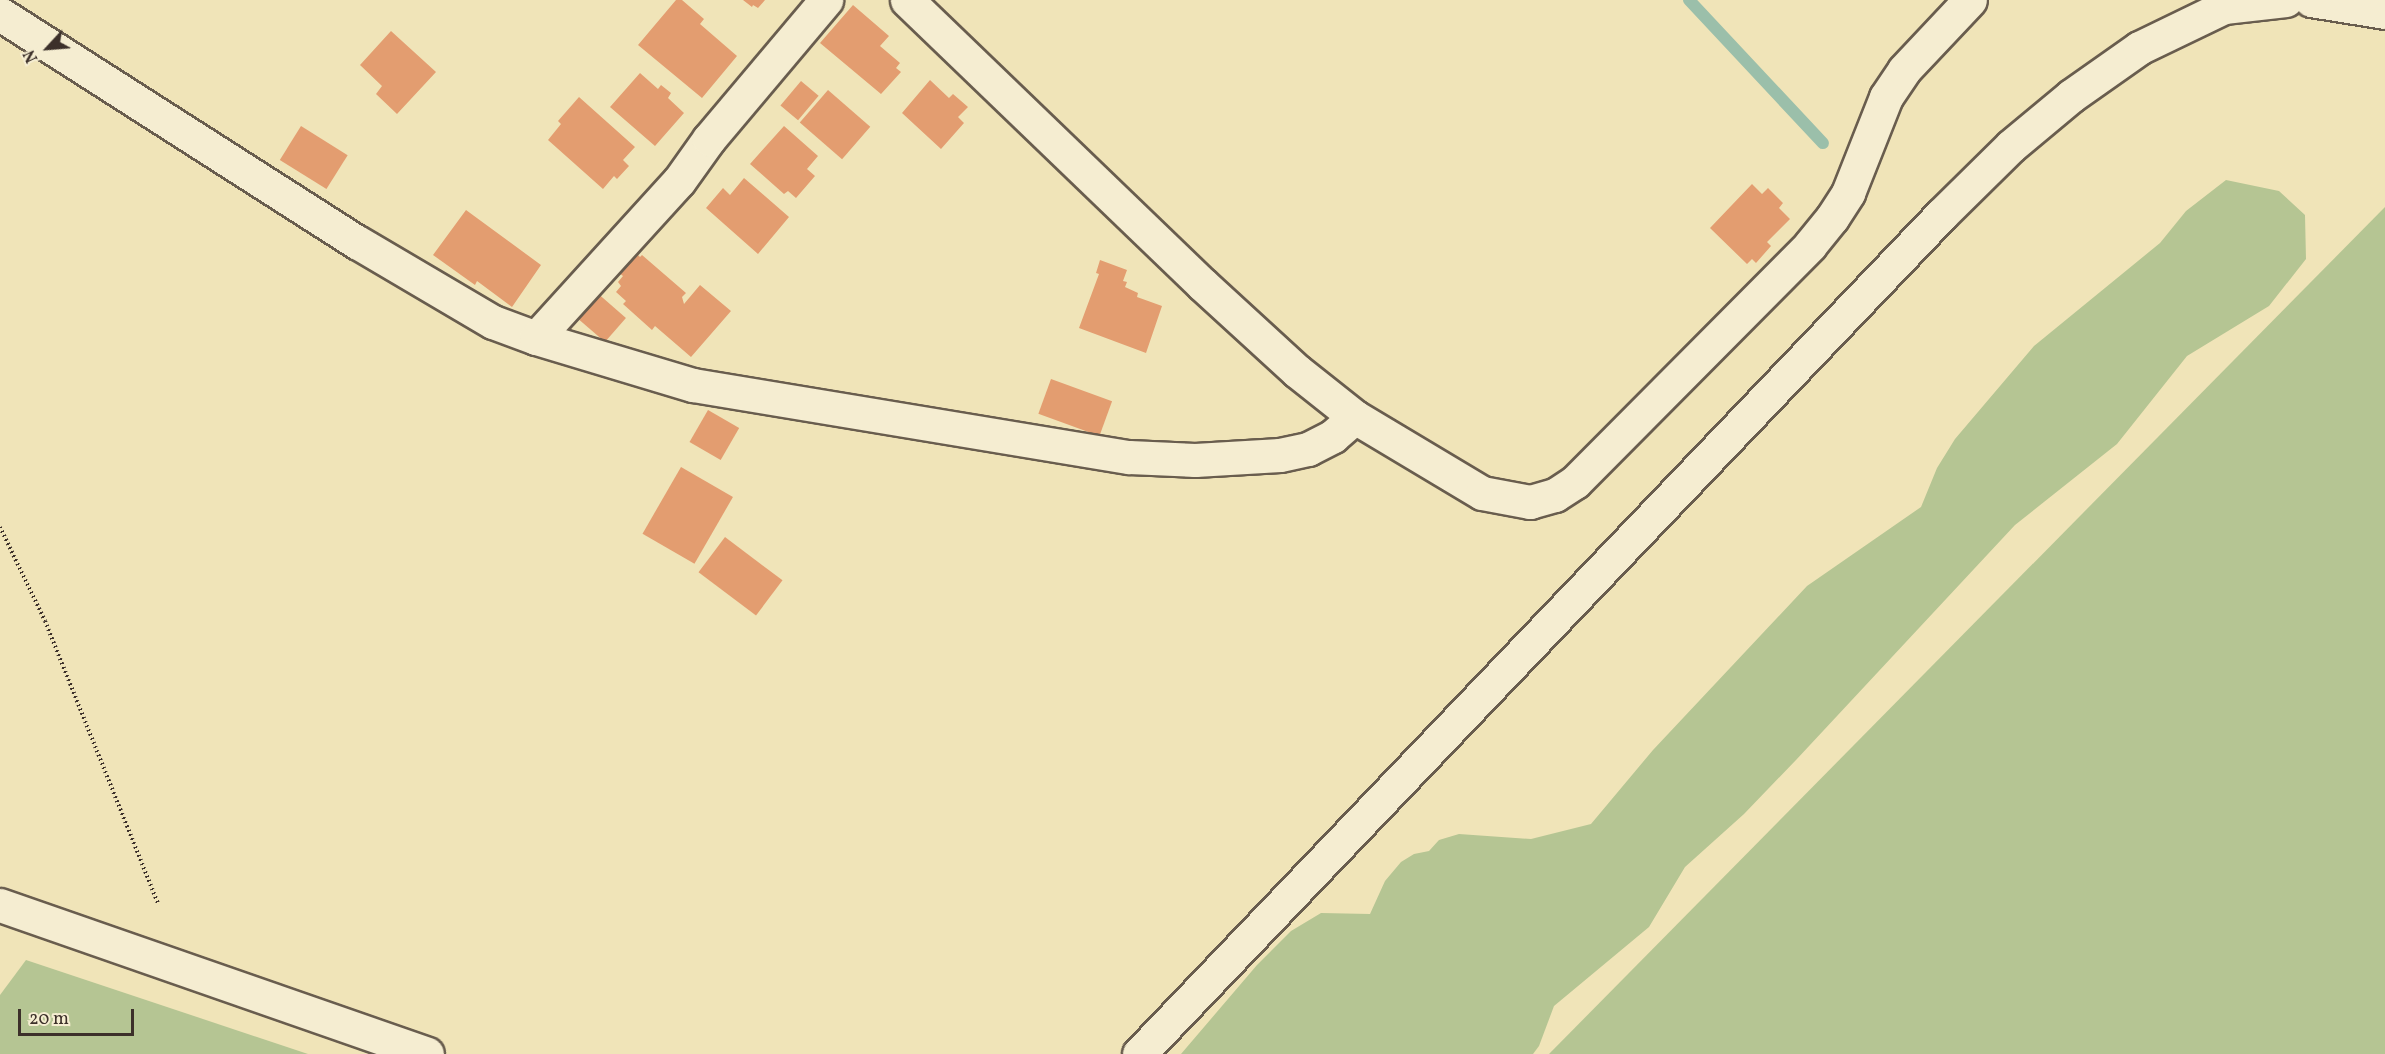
<!DOCTYPE html>
<style>
body{margin:0}
#map{position:relative;width:2385px;height:1054px;overflow:hidden;background:#f0e4b8;font-family:Vollkorn,serif}
div>[style]{position:absolute}
.green>*{inset:0;background:#b5c593}
.stream>*{height:12px;margin:-6px;padding:0 6px;transform-origin:6px;border-radius:6px;background:#9bbfaa}
.building>*{inset:0;background:#e39d70;transform-origin:0 0}
.path>*{height:4px;margin-top:-2px;transform-origin:0;background:repeating-linear-gradient(90deg,#3c302a 0 1.5px,transparent 0 4.5px)}
.roads{filter:drop-shadow(2px 0 #695d4e) drop-shadow(-2px 0 #695d4e) drop-shadow(0 2px #695d4e) drop-shadow(0 -2px #695d4e)}
.minor>*{height:33px;margin:-16.5px;padding:0 16.5px;transform-origin:16.5px;border-radius:16.5px;background:#f5edd1}
span{translate:-50% -50%;white-space:nowrap;text-align:center;line-height:1.15;-webkit-text-stroke:4.5px #f5edd1;paint-order:stroke}
.north{position:absolute;left:18px;top:18px;width:60px;height:60px;-webkit-text-stroke:4px #f5edd1;paint-order:stroke;rotate:244deg;font-size:16px;font-weight:700;line-height:24px;text-align:center;color:#3c302a}
.north::after{content:'';display:block;margin:auto;width:21px;height:27px;background:#3c302a;clip-path:polygon(50% 0,100% 100%,50% 72%,0 100%)}
.scale{position:absolute;left:18px;top:1009px;width:116px;height:27px;box-sizing:border-box;border:3px solid #3c302a;border-top:0;padding-left:8px;font-size:18px;line-height:21px;white-space:nowrap;color:#3c302a;-webkit-text-stroke:4px #f5edd1;paint-order:stroke}
</style>
<div id="map">
<div class="green">
<div style="clip-path:polygon(2226px 180px,2279px 191px,2305px 215px,2306px 259px,2269px 306px,2187px 356px,2117px 444px,2015px 525px,1796px 760px,1744px 814px,1685px 867px,1649px 927px,1554px 1006px,1539px 1046px,1533px 1054px,1181px 1054px,1257px 965px,1291px 931px,1321px 913px,1370px 914px,1385px 881px,1401px 862px,1414px 854px,1429px 851px,1439px 840px,1459px 834px,1531px 839px,1591px 824px,1653px 750px,1807px 586px,1921px 507px,1937px 468px,1955px 439px,2034px 346px,2160px 243px,2186px 211px)"></div>
<div style="clip-path:polygon(2385px 207px,2385px 1054px,1549px 1054px)"></div>
<div style="clip-path:polygon(26px 960px,308px 1054px,0 1054px,0 995px)"></div>
</div>
<div class="stream">
<div style="left:1689px;top:0;width:196px;rotate:46.9deg"></div>
</div>
<div class="building">
<div style="clip-path:polygon(676px 0,682px 0,704px 19px,700px 24px,737px 56px,702px 98px,638px 45px)"></div>
<div style="clip-path:polygon(743px 0,765px 0,758px 8px,753px 5px,752px 7px)"></div>
<div style="clip-path:polygon(853px 5px,889px 36px,880px 46px,900px 63px,896px 68px,901px 72px,881px 94px,820px 43px)"></div>
<div style="clip-path:polygon(391px 31px,436px 72px,397px 114px,376px 94px,382px 86px,360px 65px)"></div>
<div style="clip-path:polygon(640px 73px,658px 89px,661px 85px,671px 93px,668px 98px,684px 113px,655px 146px,610px 107px)"></div>
<div style="clip-path:polygon(930px 80px,949px 98px,953px 94px,968px 107px,958px 117px,964px 123px,941px 149px,902px 113px)"></div>
<div style="left:801px;top:81px;width:23px;height:32px;rotate:40deg"></div>
<div style="left:828px;top:90px;width:56px;height:43px;rotate:41deg"></div>
<div style="clip-path:polygon(579px 97px,635px 147px,623px 160px,629px 166px,617px 179px,614px 176px,603px 189px,548px 140px,561px 124px,558px 121px)"></div>
<div style="left:301px;top:126px;width:55px;height:40px;rotate:32deg"></div>
<div style="clip-path:polygon(784px 126px,818px 156px,807px 169px,815px 176px,796px 198px,788px 191px,784px 194px,750px 164px)"></div>
<div style="clip-path:polygon(744px 178px,789px 217px,758px 254px,706px 208px,723px 188px,730px 195px)"></div>
<div style="clip-path:polygon(1752px 184px,1762px 194px,1768px 188px,1783px 203px,1779px 208px,1790px 219px,1767px 242px,1771px 246px,1756px 263px,1752px 259px,1747px 264px,1710px 228px)"></div>
<div style="clip-path:polygon(466px 210px,541px 265px,512px 307px,477px 281px,475px 285px,433px 255px)"></div>
<div style="clip-path:polygon(636px 253px,640px 257px,642px 255px,686px 293px,682px 297px,684px 304px,700px 285px,731px 311px,691px 357px,655px 326px,652px 330px,623px 304px,626px 301px,616px 292px,621px 286px,618px 282px,623px 276px,619px 273px)"></div>
<div style="clip-path:polygon(1100px 260px,1127px 270px,1123px 281px,1127px 282px,1125px 287px,1138px 293px,1137px 297px,1162px 306px,1146px 353px,1079px 328px,1099px 274px,1096px 273px)"></div>
<div style="left:595px;top:291px;width:41px;height:32px;rotate:41deg"></div>
<div style="left:1051px;top:379px;width:65px;height:37px;rotate:20deg"></div>
<div style="left:708px;top:410px;width:36px;height:37px;rotate:30deg"></div>
<div style="left:681px;top:467px;width:60px;height:77px;rotate:30deg"></div>
<div style="left:725px;top:537px;width:72px;height:44px;rotate:37deg"></div>
</div>
<div class="path">
<div style="left:0;top:527px;width:104px;rotate:64.4deg"></div>
<div style="left:45px;top:621px;width:304px;rotate:68.2deg"></div>
</div>
<div class="roads">
<div class="minor">
<div style="left:907px;top:0;width:409px;rotate:43.9deg"></div>
<div style="left:1202px;top:284px;width:129px;rotate:42.5deg"></div>
<div style="left:1297px;top:371px;width:74px;rotate:38.4deg"></div>
<div style="left:1355px;top:417px;width:148px;rotate:30.9deg"></div>
<div style="left:1482px;top:493px;width:49px;rotate:10.6deg"></div>
<div style="left:1530px;top:502px;width:26px;rotate:-16deg"></div>
<div style="left:1555px;top:495px;width:24px;rotate:-33deg"></div>
<div style="left:1575px;top:482px;width:334px;rotate:-45.2deg"></div>
<div style="left:1810px;top:245px;width:35px;rotate:-51deg"></div>
<div style="left:1832px;top:218px;width:30px;rotate:-57deg"></div>
<div style="left:1848px;top:193px;width:103px;rotate:-68.4deg"></div>
<div style="left:1886px;top:97px;width:32px;rotate:-56deg"></div>
<div style="left:1904px;top:70px;width:96px;rotate:-46.7deg"></div>
<div style="left:2311px;top:0;width:75px;rotate:9.2deg"></div>
<div style="left:0;top:14px;width:424px;rotate:32.6deg"></div>
<div style="left:357px;top:242px;width:158px;rotate:30.5deg"></div>
<div style="left:493px;top:322px;width:46px;rotate:20.4deg"></div>
<div style="left:536px;top:338px;width:164px;rotate:16.7deg"></div>
<div style="left:693px;top:385px;width:442px;rotate:9.4deg"></div>
<div style="left:1129px;top:457px;width:66px;rotate:2.6deg"></div>
<div style="left:1195px;top:460px;width:85px;rotate:-3.4deg"></div>
<div style="left:1280px;top:455px;width:29px;rotate:-12deg"></div>
<div style="left:1308px;top:449px;width:28px;rotate:-27deg"></div>
<div style="left:1333px;top:436px;width:29px;rotate:-41deg"></div>
<div style="left:536px;top:338px;width:212px;rotate:-47.7deg"></div>
<div style="left:679px;top:181px;width:52px;rotate:-54.5deg"></div>
<div style="left:709px;top:139px;width:182px;rotate:-49.9deg"></div>
<div style="left:0;top:905px;width:452px;rotate:19.2deg"></div>
<div style="left:1139px;top:1054px;width:1161px;rotate:-46.29deg"></div>
<div style="left:1941px;top:215px;width:98px;rotate:-44.6deg"></div>
<div style="left:2011px;top:146px;width:78px;rotate:-39.8deg"></div>
<div style="left:2071px;top:96px;width:83px;rotate:-35.2deg"></div>
<div style="left:2139px;top:48px;width:94px;rotate:-25.8deg"></div>
<div style="left:2224px;top:7px;width:62px;rotate:-6.4deg"></div>
</div>
</div>
<div class="north">N</div>
<div class="scale">20 m</div>
</div>
